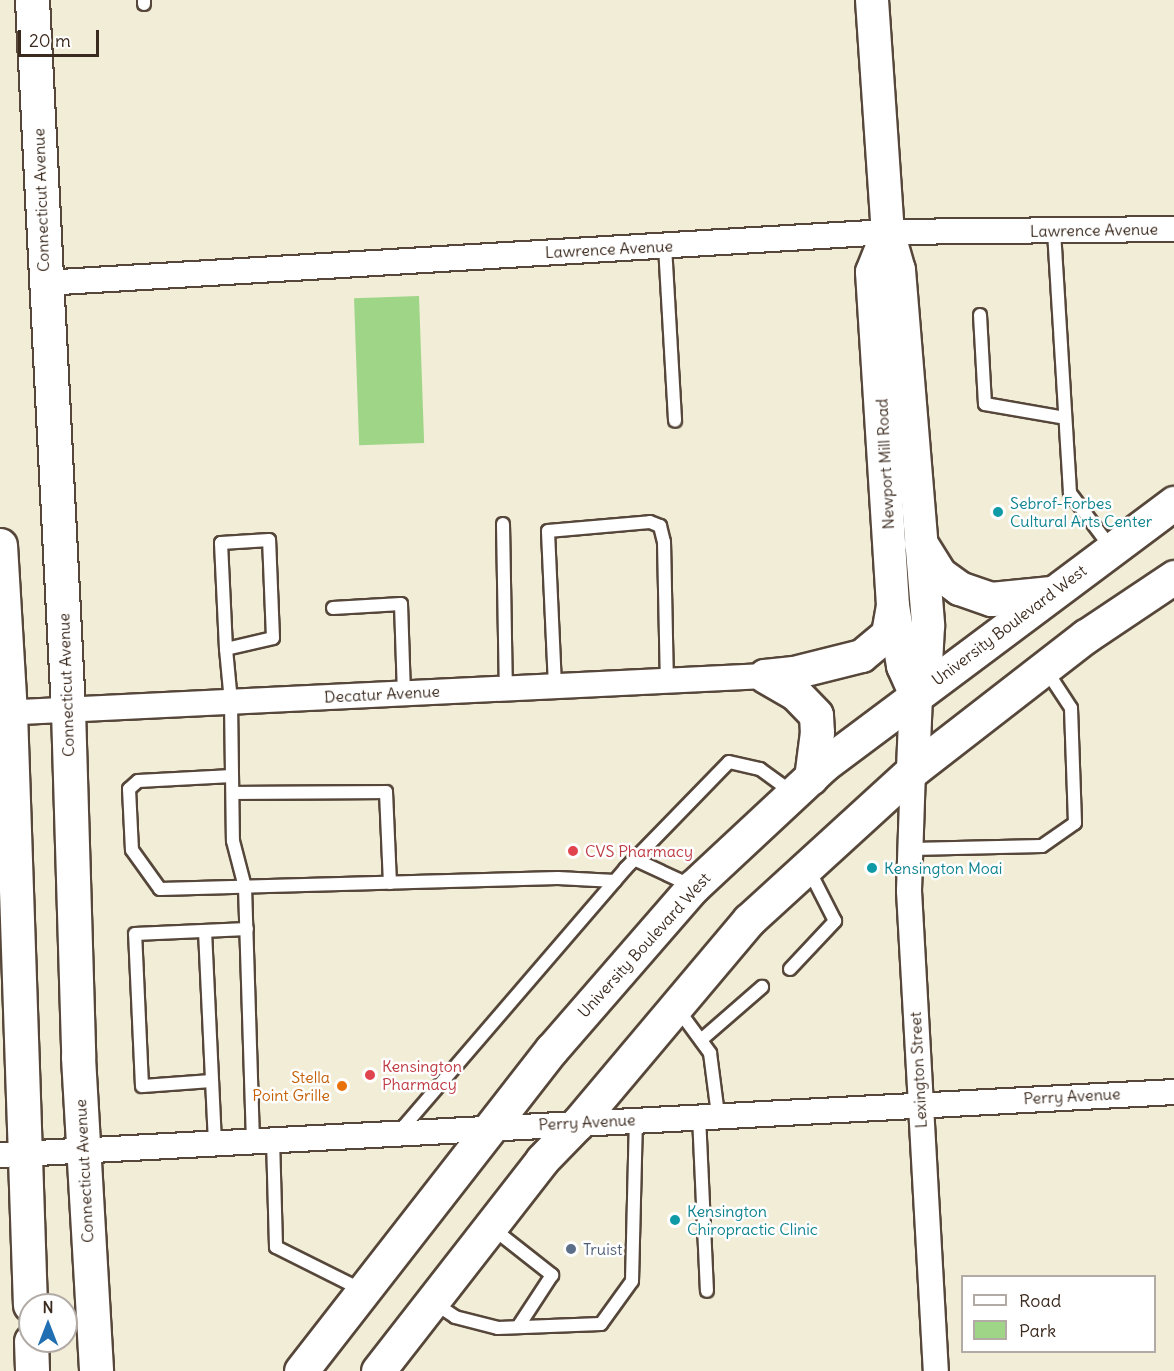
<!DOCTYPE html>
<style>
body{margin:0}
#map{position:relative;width:1174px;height:1371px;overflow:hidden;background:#f1edd7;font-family:Delius,sans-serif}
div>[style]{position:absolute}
.green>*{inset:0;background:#9fd587;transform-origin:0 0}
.roads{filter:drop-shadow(2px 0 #56473a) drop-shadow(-2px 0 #56473a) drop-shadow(0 2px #56473a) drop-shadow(0 -2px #56473a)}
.service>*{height:12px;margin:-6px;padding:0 6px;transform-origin:6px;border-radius:6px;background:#fff}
.minor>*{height:24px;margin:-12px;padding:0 12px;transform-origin:12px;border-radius:12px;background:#fff}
.tertiary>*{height:32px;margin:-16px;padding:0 16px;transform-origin:16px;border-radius:16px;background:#fff}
.primary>*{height:33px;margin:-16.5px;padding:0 16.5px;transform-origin:16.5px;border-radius:16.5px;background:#fff}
.dots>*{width:16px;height:16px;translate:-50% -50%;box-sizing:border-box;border:3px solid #fff;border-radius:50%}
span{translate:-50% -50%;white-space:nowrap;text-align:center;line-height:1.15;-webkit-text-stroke:5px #fff;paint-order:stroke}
.street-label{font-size:16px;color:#3b2a1e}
.culture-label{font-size:16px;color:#0d838f}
.left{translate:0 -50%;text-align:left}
.health-label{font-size:16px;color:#be3a42}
.food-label{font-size:16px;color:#c56008}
.right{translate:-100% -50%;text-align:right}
.service-label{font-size:16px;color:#4e5e75}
.legend{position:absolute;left:961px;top:1275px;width:195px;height:78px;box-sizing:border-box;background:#fff;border:2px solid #b1aaa5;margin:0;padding:8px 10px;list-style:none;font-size:18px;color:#3b2a1e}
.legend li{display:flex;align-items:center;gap:12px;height:30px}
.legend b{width:30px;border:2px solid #b1aaa5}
.north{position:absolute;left:18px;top:1293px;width:60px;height:60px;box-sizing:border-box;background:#fff;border:2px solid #b1aaa5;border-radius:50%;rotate:0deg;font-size:16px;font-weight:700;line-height:24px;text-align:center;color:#3b2a1e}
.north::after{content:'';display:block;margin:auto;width:21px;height:27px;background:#1f6fb2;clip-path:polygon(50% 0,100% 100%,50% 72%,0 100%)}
.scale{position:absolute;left:18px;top:30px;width:81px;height:27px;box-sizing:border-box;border:3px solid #3b2a1e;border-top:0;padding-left:8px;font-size:18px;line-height:21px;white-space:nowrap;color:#3b2a1e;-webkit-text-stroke:4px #fff;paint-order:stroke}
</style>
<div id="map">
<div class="green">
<div style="left:419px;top:296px;width:147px;height:65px;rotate:88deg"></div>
</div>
<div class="roads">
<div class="service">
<div style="left:144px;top:0;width:4px;rotate:90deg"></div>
<div style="left:1054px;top:231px;width:262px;rotate:86.5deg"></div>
<div style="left:1070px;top:493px;width:69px;rotate:53.3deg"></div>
<div style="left:665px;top:246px;width:175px;rotate:86.7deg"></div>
<div style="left:980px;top:315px;width:89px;rotate:86.8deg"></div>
<div style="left:985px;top:404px;width:81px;rotate:9.9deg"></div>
<div style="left:503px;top:524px;width:164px;rotate:89deg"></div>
<div style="left:333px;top:608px;width:68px;rotate:-3.4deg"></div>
<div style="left:401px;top:604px;width:89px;rotate:88.1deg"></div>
<div style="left:226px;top:649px;width:48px;rotate:-13.2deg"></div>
<div style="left:273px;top:638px;width:98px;rotate:-92.3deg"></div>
<div style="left:269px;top:540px;width:48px;rotate:176.4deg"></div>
<div style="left:221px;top:543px;width:106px;rotate:87.3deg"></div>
<div style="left:226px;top:649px;width:53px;rotate:84.6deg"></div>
<div style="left:231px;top:702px;width:139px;rotate:89.2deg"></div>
<div style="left:233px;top:841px;width:48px;rotate:75.4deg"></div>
<div style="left:245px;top:887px;width:253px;rotate:88.2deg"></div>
<div style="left:555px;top:686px;width:155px;rotate:-92.6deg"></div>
<div style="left:548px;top:531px;width:102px;rotate:-5deg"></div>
<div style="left:650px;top:522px;width:11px;rotate:22deg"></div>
<div style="left:660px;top:526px;width:16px;rotate:76deg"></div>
<div style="left:664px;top:542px;width:139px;rotate:88.8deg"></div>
<div style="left:232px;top:776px;width:94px;rotate:177deg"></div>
<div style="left:138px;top:781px;width:12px;rotate:138deg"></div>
<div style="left:129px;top:789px;width:61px;rotate:87.2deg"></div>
<div style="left:132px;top:850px;width:48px;rotate:54.3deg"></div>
<div style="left:160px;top:889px;width:398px;rotate:-1.6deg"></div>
<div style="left:558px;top:878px;width:57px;rotate:3deg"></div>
<div style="left:233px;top:793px;width:153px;rotate:-0.4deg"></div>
<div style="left:386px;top:792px;width:91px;rotate:87.5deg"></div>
<div style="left:912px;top:849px;width:130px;rotate:-1.3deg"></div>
<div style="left:1042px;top:846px;width:40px;rotate:-34.9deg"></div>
<div style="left:1075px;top:823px;width:115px;rotate:-92deg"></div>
<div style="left:1071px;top:708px;width:45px;rotate:-123.3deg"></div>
<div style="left:634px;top:859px;width:64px;rotate:25deg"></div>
<div style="left:205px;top:931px;width:211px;rotate:87.3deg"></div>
<div style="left:790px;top:969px;width:66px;rotate:-46.8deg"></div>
<div style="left:835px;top:921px;width:59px;rotate:-117deg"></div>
<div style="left:677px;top:1008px;width:56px;rotate:53.7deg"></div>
<div style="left:710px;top:1053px;width:63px;rotate:82.6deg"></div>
<div style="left:701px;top:1040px;width:81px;rotate:-41deg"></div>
<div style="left:212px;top:1081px;width:70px;rotate:175.9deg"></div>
<div style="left:142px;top:1086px;width:152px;rotate:-92.6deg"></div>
<div style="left:135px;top:934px;width:112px;rotate:-2.6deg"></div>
<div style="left:699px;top:1116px;width:175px;rotate:87.4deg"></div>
<div style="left:399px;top:1132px;width:347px;rotate:-49.3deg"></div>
<div style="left:625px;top:869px;width:149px;rotate:-45.8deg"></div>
<div style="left:729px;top:762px;width:32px;rotate:13deg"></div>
<div style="left:760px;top:769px;width:41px;rotate:36deg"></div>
<div style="left:273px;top:1139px;width:108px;rotate:88.4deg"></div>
<div style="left:276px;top:1247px;width:96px;rotate:26.6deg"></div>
<div style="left:491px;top:1227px;width:78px;rotate:38.2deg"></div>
<div style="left:552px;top:1275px;width:62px;rotate:123.2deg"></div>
<div style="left:433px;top:1302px;width:27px;rotate:34deg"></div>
<div style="left:455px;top:1317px;width:44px;rotate:14.3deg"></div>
<div style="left:498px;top:1328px;width:103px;rotate:-2.2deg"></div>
<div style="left:601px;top:1324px;width:53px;rotate:-54.2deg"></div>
<div style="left:632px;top:1281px;width:161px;rotate:-88.6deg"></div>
</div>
<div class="minor">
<div style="left:44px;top:283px;width:846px;rotate:-3.46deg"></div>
<div style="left:888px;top:232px;width:286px;rotate:-0.6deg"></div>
<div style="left:0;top:713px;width:766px;rotate:-2.77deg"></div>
<div style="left:913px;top:770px;width:121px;rotate:91.9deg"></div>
<div style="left:909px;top:891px;width:481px;rotate:86.8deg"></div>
<div style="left:0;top:1155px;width:1176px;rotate:-3.07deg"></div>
</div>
<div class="tertiary">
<div style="left:872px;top:0;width:233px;rotate:86.1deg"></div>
<div style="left:888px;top:232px;width:40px;rotate:74deg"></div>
<div style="left:899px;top:270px;width:357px;rotate:85.3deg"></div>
<div style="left:928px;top:626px;width:36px;rotate:93deg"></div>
<div style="left:926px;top:662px;width:34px;rotate:107deg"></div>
<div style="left:916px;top:695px;width:75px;rotate:92.3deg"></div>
<div style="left:888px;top:232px;width:43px;rotate:111.8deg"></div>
<div style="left:872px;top:272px;width:335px;rotate:86.4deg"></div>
<div style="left:893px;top:606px;width:61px;rotate:80.5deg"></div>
<div style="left:903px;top:666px;width:32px;rotate:66deg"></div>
<div style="left:765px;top:676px;width:29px;rotate:-6deg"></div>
<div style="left:794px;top:673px;width:70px;rotate:-14deg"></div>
<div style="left:862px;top:656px;width:34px;rotate:-40deg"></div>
<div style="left:888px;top:634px;width:27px;rotate:-80deg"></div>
</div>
<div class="primary">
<div style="left:32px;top:0;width:711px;rotate:87.1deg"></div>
<div style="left:68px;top:710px;width:347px;rotate:88.3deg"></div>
<div style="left:78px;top:1057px;width:315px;rotate:86.7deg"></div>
<div style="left:921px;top:544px;width:36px;rotate:58deg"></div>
<div style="left:940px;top:574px;width:24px;rotate:36deg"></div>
<div style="left:959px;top:588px;width:34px;rotate:19deg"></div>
<div style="left:991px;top:599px;width:58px;rotate:-5.9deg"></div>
<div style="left:0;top:545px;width:167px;rotate:86.6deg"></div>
<div style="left:10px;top:712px;width:593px;rotate:88.07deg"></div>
<div style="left:765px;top:676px;width:34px;rotate:30deg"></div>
<div style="left:795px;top:693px;width:30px;rotate:46deg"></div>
<div style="left:816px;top:715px;width:17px;rotate:87deg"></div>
<div style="left:817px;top:732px;width:46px;rotate:97.4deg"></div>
<div style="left:31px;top:1341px;width:30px;rotate:88deg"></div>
<div style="left:301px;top:1371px;width:408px;rotate:-52.1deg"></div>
<div style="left:552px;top:1049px;width:215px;rotate:-49deg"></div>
<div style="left:693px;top:887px;width:180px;rotate:-43deg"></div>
<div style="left:825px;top:764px;width:436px;rotate:-36.8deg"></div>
<div style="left:378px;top:1371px;width:267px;rotate:-52.1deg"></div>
<div style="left:542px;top:1160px;width:52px;rotate:-45.8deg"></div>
<div style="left:578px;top:1123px;width:265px;rotate:-49.9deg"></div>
<div style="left:749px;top:920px;width:222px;rotate:-42.4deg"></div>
<div style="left:913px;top:770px;width:219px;rotate:-37.8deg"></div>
<div style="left:1086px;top:636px;width:106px;rotate:-33.8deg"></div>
</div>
</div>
<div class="dots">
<div style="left:998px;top:512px;background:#0f9aa8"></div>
<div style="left:573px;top:851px;background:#e0444e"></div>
<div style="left:872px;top:868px;background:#0f9aa8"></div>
<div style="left:370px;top:1075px;background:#e0444e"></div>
<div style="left:342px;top:1086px;background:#e8710a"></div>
<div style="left:675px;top:1220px;background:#0f9aa8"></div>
<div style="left:571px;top:1249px;background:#5c6f8a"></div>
</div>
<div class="street-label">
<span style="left:41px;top:200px;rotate:-92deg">Connecticut Avenue</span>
<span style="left:1094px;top:230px;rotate:-1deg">Lawrence Avenue</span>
<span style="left:609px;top:249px;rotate:-3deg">Lawrence Avenue</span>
<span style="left:885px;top:464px;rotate:-93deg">Newport Mill Road</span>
<span style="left:1009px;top:625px;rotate:-37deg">University Boulevard West</span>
<span style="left:66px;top:685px;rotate:-92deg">Connecticut Avenue</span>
<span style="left:382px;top:694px;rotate:-3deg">Decatur Avenue</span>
<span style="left:644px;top:945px;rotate:-48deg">University Boulevard West</span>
<span style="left:918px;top:1070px;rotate:-93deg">Lexington Street</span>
<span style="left:1072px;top:1096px;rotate:-3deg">Perry Avenue</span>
<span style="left:587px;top:1122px;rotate:-3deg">Perry Avenue</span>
<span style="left:84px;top:1171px;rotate:-93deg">Connecticut Avenue</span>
</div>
<div class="culture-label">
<span class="left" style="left:1010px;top:512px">Sebrof-Forbes<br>Cultural Arts Center</span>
<span class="left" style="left:884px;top:868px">Kensington Moai</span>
<span class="left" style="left:687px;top:1220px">Kensington<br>Chiropractic Clinic</span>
</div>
<div class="health-label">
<span class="left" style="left:585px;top:851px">CVS Pharmacy</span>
<span class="left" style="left:382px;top:1075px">Kensington<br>Pharmacy</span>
</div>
<div class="food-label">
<span class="right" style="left:330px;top:1086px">Stella<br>Point Grille</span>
</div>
<div class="service-label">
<span class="left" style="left:583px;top:1249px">Truist</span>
</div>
<ul class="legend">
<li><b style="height:8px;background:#fff"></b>Road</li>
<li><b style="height:16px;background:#9fd587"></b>Park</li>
</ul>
<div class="north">N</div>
<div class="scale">20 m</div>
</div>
